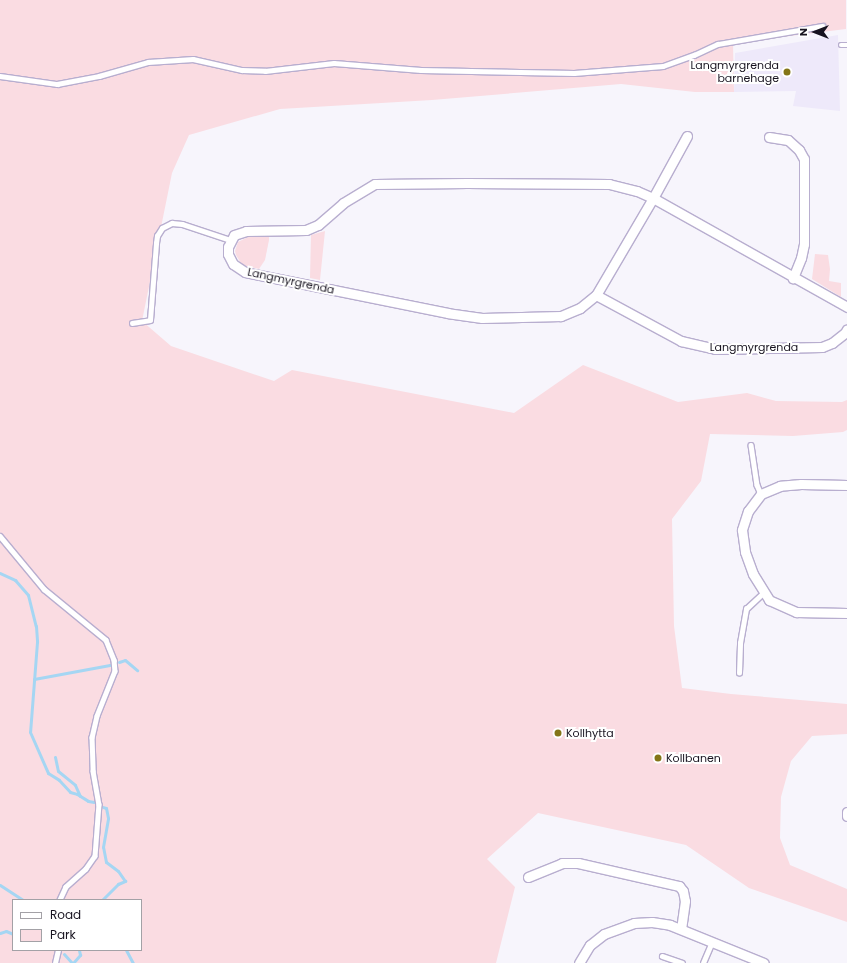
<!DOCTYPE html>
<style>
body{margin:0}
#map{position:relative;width:847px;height:963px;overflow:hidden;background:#f7f5fc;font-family:Poppins,sans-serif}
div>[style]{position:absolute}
.built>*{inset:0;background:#eee9fa}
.green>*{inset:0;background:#fadce2}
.stream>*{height:3px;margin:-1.5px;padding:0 1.5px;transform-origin:1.5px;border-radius:1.5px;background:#a5d6f3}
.roads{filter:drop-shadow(1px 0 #b8aecf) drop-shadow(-1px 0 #b8aecf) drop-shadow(0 1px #b8aecf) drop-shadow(0 -1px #b8aecf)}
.lane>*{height:4.5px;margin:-2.25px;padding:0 2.25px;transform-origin:2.25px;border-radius:2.25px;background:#fff}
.street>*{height:9px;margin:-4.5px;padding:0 4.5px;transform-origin:4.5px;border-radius:4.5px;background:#fff}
.dots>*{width:11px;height:11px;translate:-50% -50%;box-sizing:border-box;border:2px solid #fff;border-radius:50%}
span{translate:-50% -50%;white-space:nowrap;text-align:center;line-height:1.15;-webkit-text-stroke:4px #fff;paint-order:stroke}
.poi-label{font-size:11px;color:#181420}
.right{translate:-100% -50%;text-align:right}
.left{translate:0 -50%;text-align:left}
.street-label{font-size:11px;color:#181420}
.legend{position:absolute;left:12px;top:899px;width:130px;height:52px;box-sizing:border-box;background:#fff;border:1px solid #a3a1a6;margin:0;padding:5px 7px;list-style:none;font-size:12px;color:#181420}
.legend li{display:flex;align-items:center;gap:8px;height:20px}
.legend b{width:20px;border:1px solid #a3a1a6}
.north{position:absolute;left:795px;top:12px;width:40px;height:40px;-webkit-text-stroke:3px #fff;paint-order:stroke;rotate:270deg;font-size:11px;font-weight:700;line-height:16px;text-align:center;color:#181420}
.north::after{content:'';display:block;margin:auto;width:14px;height:18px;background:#181420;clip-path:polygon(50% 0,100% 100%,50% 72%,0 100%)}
</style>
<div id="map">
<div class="built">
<div style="clip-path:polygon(838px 35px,840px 111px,793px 106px,796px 91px,734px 92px,735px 53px)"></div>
</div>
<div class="green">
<div style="clip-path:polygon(evenodd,0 0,846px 0,846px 29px,733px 43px,734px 92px,695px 92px,621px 84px,432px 100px,280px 109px,189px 135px,172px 173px,142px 321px,171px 346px,274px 381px,292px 370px,514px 413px,583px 365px,678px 402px,747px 393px,776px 401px,842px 402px,847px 400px,847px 430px,843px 432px,793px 436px,710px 434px,701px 481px,672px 519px,674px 626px,682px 688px,731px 694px,847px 704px,847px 734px,812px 736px,791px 761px,781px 797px,780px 838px,790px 865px,847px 889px,847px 922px,749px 888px,686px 845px,538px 813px,487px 859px,515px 887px,496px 963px,0 963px,0 0,13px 900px,141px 900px,141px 950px,13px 950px,13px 900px)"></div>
<div style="clip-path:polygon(325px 231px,320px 280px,310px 278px,311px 235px)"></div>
<div style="clip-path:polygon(250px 236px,269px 236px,269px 240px,265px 260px,259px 269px,242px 265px,236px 255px,235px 251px,238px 242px)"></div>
<div style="clip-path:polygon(815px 254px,828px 255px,830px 269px,829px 281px,841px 283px,841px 297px,812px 279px)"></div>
</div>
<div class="stream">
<div style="left:0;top:573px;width:17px;rotate:25deg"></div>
<div style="left:15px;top:580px;width:20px;rotate:49deg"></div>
<div style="left:28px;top:595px;width:32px;rotate:76deg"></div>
<div style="left:36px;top:626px;width:16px;rotate:86deg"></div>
<div style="left:37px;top:642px;width:90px;rotate:94.4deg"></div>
<div style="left:30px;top:732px;width:45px;rotate:66.3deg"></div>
<div style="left:48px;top:773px;width:13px;rotate:32deg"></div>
<div style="left:59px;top:780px;width:16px;rotate:47deg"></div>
<div style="left:70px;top:792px;width:7px;rotate:16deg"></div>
<div style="left:77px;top:794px;width:13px;rotate:32deg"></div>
<div style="left:88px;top:801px;width:6px;rotate:9deg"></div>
<div style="left:119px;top:662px;width:6px;rotate:-18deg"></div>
<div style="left:125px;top:660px;width:16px;rotate:40deg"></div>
<div style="left:34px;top:679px;width:77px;rotate:-10.4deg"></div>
<div style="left:55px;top:757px;width:14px;rotate:78deg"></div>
<div style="left:58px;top:771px;width:22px;rotate:39deg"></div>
<div style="left:75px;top:785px;width:12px;rotate:66deg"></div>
<div style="left:0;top:885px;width:27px;rotate:33deg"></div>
<div style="left:102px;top:900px;width:23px;rotate:-45deg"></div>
<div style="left:118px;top:884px;width:8px;rotate:-23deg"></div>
<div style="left:125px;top:881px;width:12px;rotate:-125deg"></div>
<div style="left:118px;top:871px;width:15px;rotate:-143deg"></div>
<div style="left:106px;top:862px;width:15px;rotate:-101deg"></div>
<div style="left:103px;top:847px;width:29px;rotate:-80deg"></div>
<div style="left:108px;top:818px;width:10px;rotate:-101deg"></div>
<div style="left:106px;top:808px;width:3px;rotate:-162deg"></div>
<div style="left:0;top:933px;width:6px;rotate:-18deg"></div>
<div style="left:6px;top:931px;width:8px;rotate:23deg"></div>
<div style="left:126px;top:950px;width:15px;rotate:62deg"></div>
<div style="left:64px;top:954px;width:12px;rotate:48deg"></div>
<div style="left:73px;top:963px;width:11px;rotate:-49deg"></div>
<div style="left:80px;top:955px;width:5px;rotate:-101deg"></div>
</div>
<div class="roads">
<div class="lane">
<div style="left:841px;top:45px;width:6px"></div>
<div style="left:0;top:76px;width:58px;rotate:8deg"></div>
<div style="left:57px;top:84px;width:43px;rotate:-10.8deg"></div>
<div style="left:99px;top:76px;width:51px;rotate:-15.9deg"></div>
<div style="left:148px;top:62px;width:45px;rotate:-3.8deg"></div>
<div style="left:193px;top:59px;width:50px;rotate:12.7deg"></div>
<div style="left:242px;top:70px;width:23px;rotate:2deg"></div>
<div style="left:265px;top:71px;width:69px;rotate:-6.6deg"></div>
<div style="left:334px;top:63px;width:87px;rotate:4.6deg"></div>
<div style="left:421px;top:70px;width:153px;rotate:1.1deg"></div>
<div style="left:574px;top:73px;width:89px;rotate:-4.5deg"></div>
<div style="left:663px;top:66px;width:33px;rotate:-20deg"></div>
<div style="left:694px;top:55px;width:26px;rotate:-25deg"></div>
<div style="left:718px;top:44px;width:106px;rotate:-9.8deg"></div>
<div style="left:132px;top:323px;width:18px;rotate:-9deg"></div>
<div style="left:150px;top:320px;width:77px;rotate:-85.5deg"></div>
<div style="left:156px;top:243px;width:7px;rotate:-82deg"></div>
<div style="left:157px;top:236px;width:9px;rotate:-58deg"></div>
<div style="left:162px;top:228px;width:11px;rotate:-27deg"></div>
<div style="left:172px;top:223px;width:10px;rotate:6deg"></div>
<div style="left:182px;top:224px;width:51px;rotate:18.4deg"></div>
<div style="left:751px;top:445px;width:40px;rotate:81.5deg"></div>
<div style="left:757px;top:485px;width:10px;rotate:66deg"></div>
<div style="left:0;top:536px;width:69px;rotate:50.3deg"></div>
<div style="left:44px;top:589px;width:80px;rotate:39.4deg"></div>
<div style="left:106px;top:640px;width:22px;rotate:68deg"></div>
<div style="left:114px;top:660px;width:11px;rotate:85deg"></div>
<div style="left:115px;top:671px;width:48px;rotate:111.8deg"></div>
<div style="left:97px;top:716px;width:22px;rotate:103deg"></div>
<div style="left:92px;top:737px;width:34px;rotate:88deg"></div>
<div style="left:93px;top:771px;width:34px;rotate:80deg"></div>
<div style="left:99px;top:804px;width:52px;rotate:94.4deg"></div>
<div style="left:95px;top:856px;width:16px;rotate:125deg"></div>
<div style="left:86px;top:869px;width:27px;rotate:138deg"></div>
<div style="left:66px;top:887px;width:14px;rotate:115deg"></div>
<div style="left:739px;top:673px;width:30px;rotate:-88deg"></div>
<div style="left:740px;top:643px;width:35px;rotate:-80deg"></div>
<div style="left:746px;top:609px;width:25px;rotate:-43deg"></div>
<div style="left:662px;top:956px;width:21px;rotate:19deg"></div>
<div style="left:55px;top:963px;width:13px;rotate:-77deg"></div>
<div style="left:703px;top:963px;width:23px;rotate:-67deg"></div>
</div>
<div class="street">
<div style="left:687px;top:136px;width:71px;rotate:118.7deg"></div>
<div style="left:653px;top:198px;width:113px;rotate:120.4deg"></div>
<div style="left:596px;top:295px;width:21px;rotate:141deg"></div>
<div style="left:580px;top:308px;width:21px;rotate:157deg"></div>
<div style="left:561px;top:316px;width:79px;rotate:178.5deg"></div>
<div style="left:482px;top:318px;width:34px;rotate:-172deg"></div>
<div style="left:448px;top:313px;width:207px;rotate:-168.6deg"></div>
<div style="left:245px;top:272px;width:14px;rotate:-146deg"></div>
<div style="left:233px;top:264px;width:11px;rotate:-117deg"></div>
<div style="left:228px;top:254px;width:7px;rotate:-90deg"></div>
<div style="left:228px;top:247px;width:13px;rotate:-63deg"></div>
<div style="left:234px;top:235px;width:13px;rotate:-18deg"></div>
<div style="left:246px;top:231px;width:60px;rotate:-1deg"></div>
<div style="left:306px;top:230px;width:13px;rotate:-23deg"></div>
<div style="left:318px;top:225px;width:33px;rotate:-41deg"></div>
<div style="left:343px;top:203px;width:37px;rotate:-31deg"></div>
<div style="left:375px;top:184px;width:92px;rotate:-0.6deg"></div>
<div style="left:467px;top:183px;width:142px;rotate:0.4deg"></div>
<div style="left:609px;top:184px;width:29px;rotate:14deg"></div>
<div style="left:637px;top:191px;width:17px;rotate:24deg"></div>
<div style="left:653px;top:198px;width:223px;rotate:29.3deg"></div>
<div style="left:769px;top:137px;width:19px;rotate:9deg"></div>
<div style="left:788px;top:140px;width:15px;rotate:42deg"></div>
<div style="left:799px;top:150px;width:10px;rotate:61deg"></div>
<div style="left:804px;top:159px;width:85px;rotate:90deg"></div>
<div style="left:804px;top:244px;width:14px;rotate:102deg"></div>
<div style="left:801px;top:258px;width:22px;rotate:112deg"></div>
<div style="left:596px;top:295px;width:97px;rotate:28.4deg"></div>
<div style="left:681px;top:341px;width:35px;rotate:13deg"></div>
<div style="left:715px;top:349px;width:107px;rotate:-1.1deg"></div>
<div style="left:822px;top:347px;width:11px;rotate:-22deg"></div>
<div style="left:832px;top:343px;width:16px;rotate:-38deg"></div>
<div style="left:845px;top:333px;width:4px;rotate:-63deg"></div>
<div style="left:847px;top:485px;width:46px;rotate:-178.8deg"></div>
<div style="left:801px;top:484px;width:21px;rotate:175deg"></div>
<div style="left:780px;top:486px;width:21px;rotate:157deg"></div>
<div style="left:761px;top:494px;width:21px;rotate:127deg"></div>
<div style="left:748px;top:511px;width:20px;rotate:108deg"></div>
<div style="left:742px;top:530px;width:22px;rotate:82deg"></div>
<div style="left:745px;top:552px;width:23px;rotate:70deg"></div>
<div style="left:753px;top:574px;width:31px;rotate:58deg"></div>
<div style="left:769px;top:600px;width:30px;rotate:24deg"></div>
<div style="left:796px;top:612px;width:51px;rotate:1.1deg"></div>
<div style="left:847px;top:812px;width:4px;rotate:90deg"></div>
<div style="left:528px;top:877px;width:37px;rotate:-22deg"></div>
<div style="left:562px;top:863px;width:16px"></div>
<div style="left:578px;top:863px;width:104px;rotate:12.8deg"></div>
<div style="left:679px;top:886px;width:6px;rotate:51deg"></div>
<div style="left:683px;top:891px;width:10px;rotate:79deg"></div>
<div style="left:685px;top:901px;width:28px;rotate:98deg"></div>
<div style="left:579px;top:963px;width:21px;rotate:-59deg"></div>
<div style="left:590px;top:945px;width:18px;rotate:-38deg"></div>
<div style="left:604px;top:934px;width:32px;rotate:-20deg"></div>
<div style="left:634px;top:923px;width:18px;rotate:-3deg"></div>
<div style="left:652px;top:922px;width:18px;rotate:9deg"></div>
<div style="left:670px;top:925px;width:101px;rotate:22deg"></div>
</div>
</div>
<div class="dots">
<div style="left:787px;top:72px;background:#847518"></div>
<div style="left:558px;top:733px;background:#847518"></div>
<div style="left:658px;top:758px;background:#847518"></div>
</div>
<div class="poi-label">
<span class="right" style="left:779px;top:72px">Langmyrgrenda<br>barnehage</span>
<span class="left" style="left:566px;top:733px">Kollhytta</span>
<span class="left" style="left:666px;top:758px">Kollbanen</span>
</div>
<div class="street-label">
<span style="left:291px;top:281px;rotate:12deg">Langmyrgrenda</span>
<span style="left:754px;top:347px">Langmyrgrenda</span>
</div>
<ul class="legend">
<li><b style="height:5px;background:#fff"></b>Road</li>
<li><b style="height:11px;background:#fadce2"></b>Park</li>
</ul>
<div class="north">N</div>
</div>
